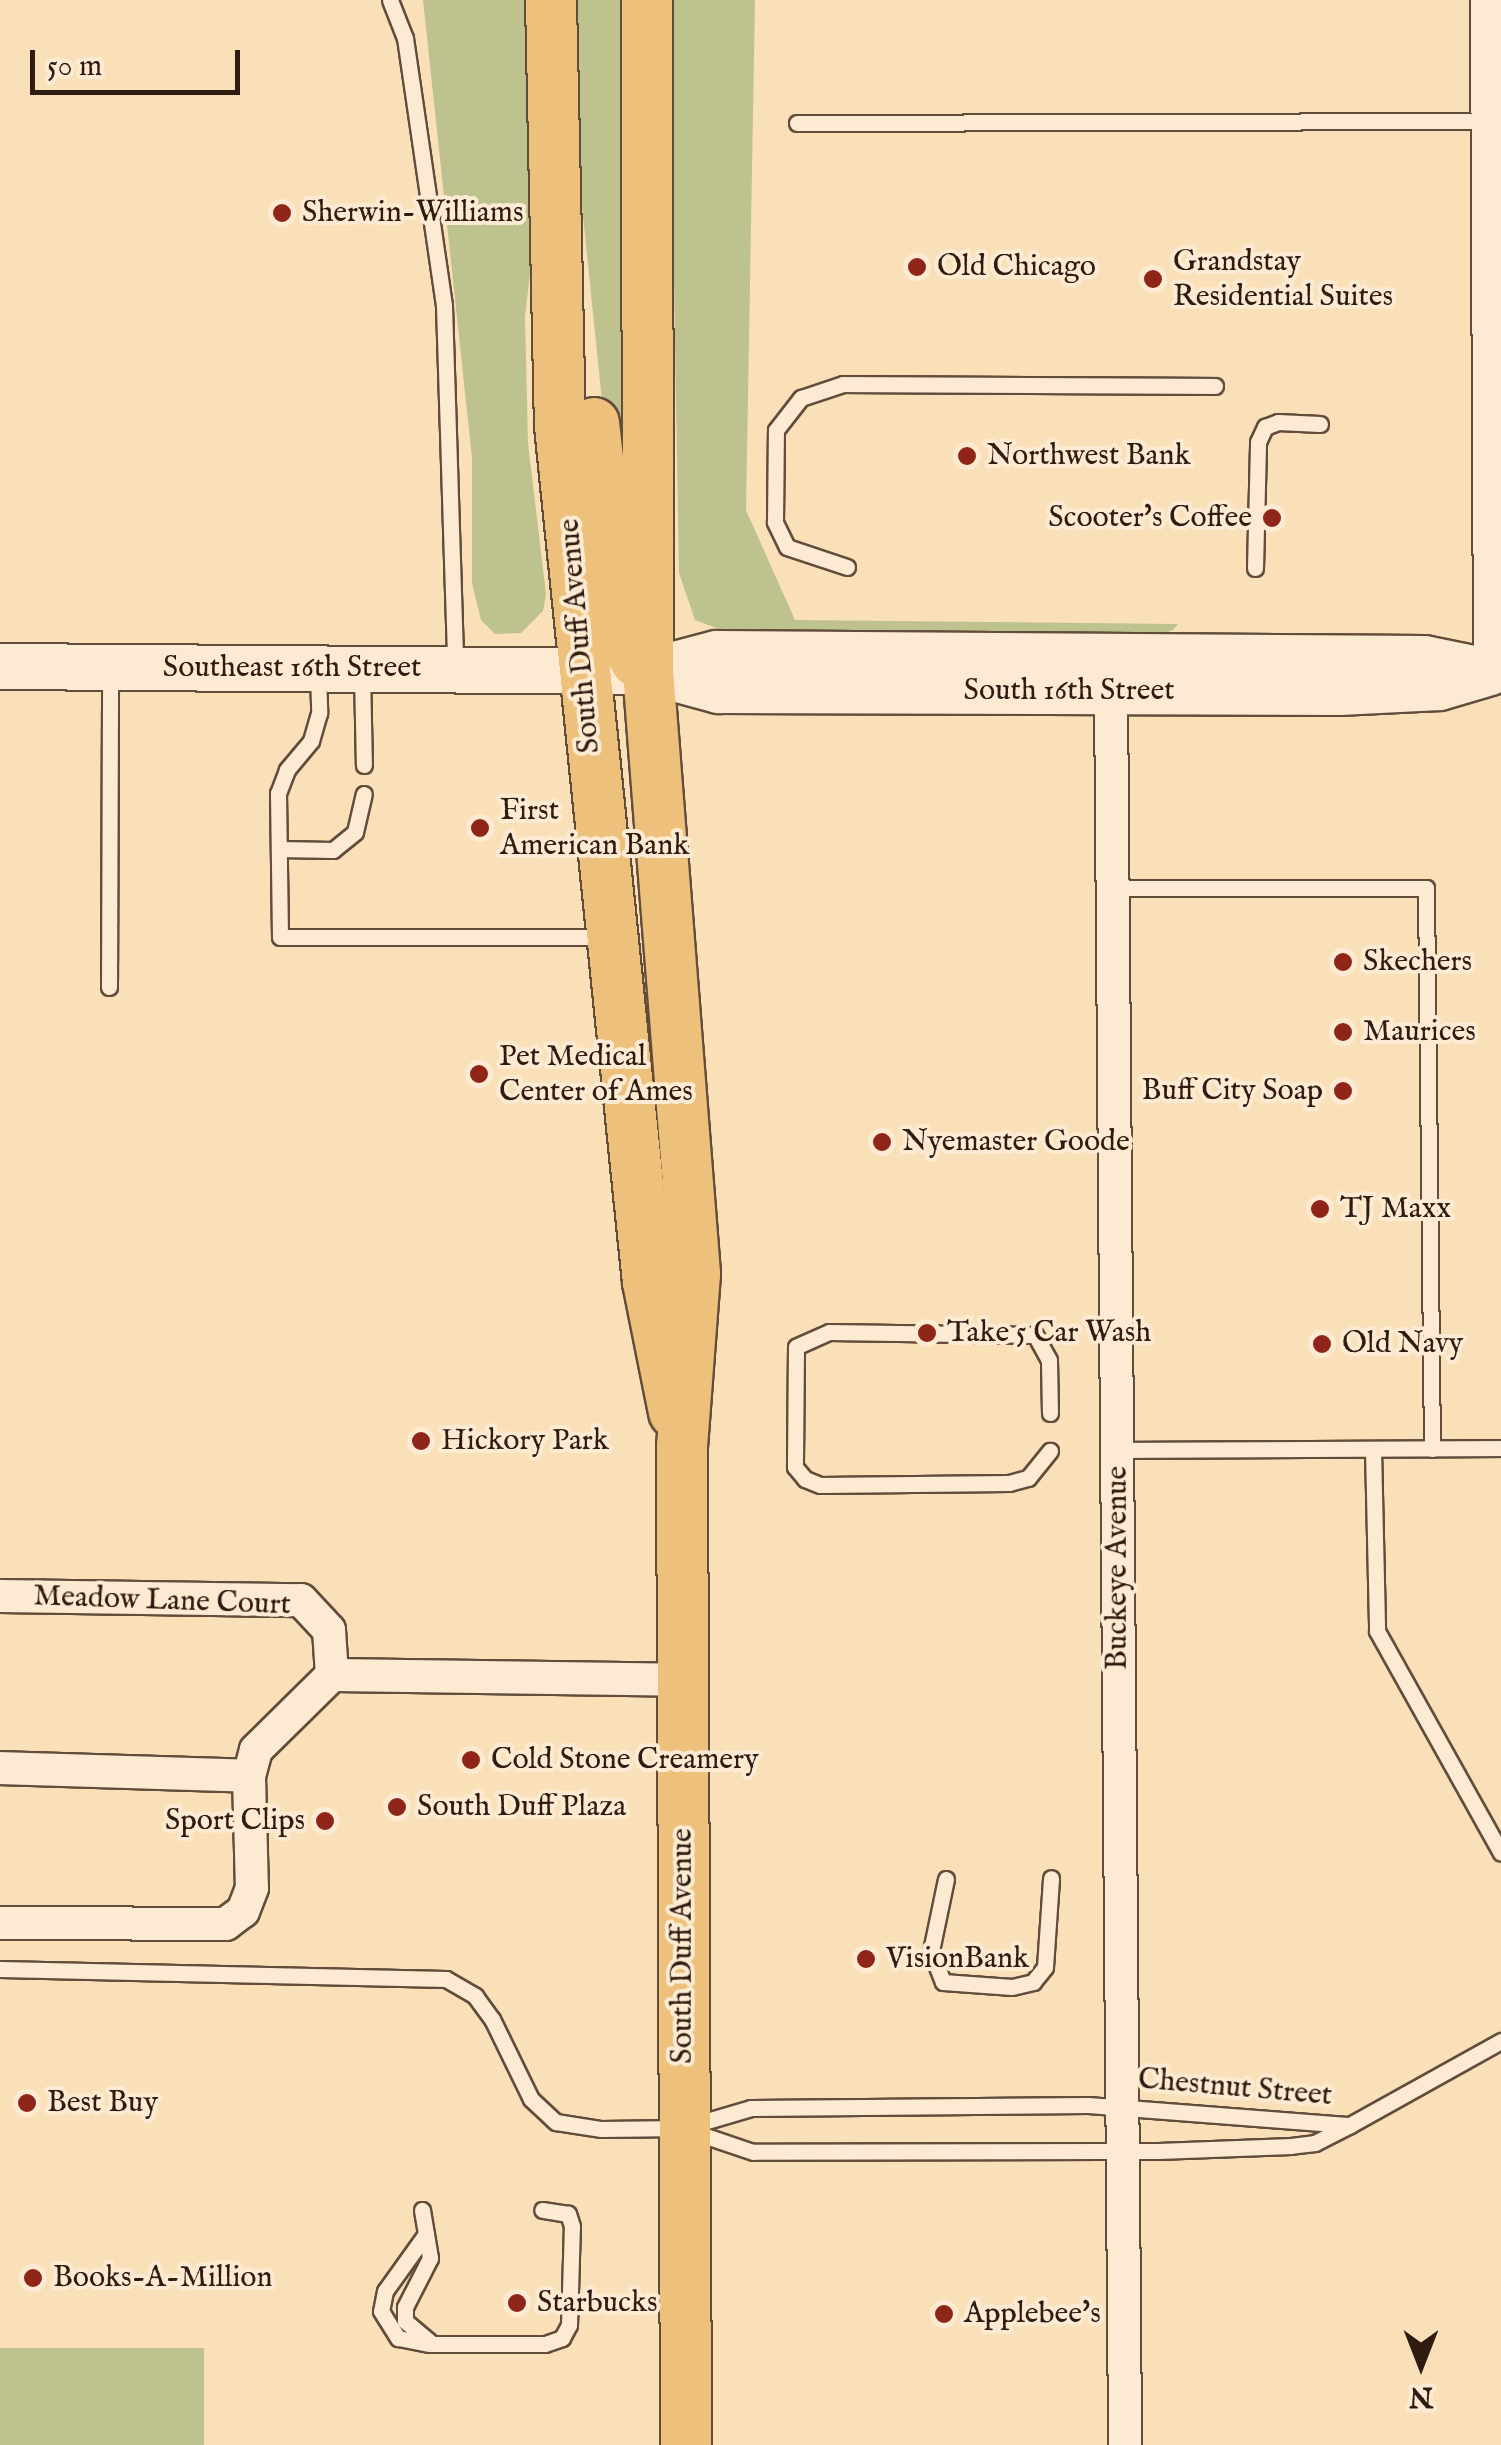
<!DOCTYPE html>
<style>
body{margin:0}
#map{position:relative;width:1501px;height:2445px;overflow:hidden;background:#fae0b9;font-family:"IM FELL English",serif}
div>[style]{position:absolute}
.green>*{inset:0;background:#bec28f;transform-origin:0 0}
.roads{filter:drop-shadow(2px 0 #624c3a) drop-shadow(-2px 0 #624c3a) drop-shadow(0 2px #624c3a) drop-shadow(0 -2px #624c3a)}
.service>*{height:15px;margin:-7.5px;padding:0 7.5px;transform-origin:7.5px;border-radius:7.5px;background:#fcebd2}
.minor>*{height:32px;margin:-16px;padding:0 16px;transform-origin:16px;border-radius:16px;background:#fcebd2}
.secondary>*{height:45px;margin:-22.5px;padding:0 22.5px;transform-origin:22.5px;border-radius:22.5px;background:#fcebd2}
.primary>*{height:50px;margin:-25px;padding:0 25px;transform-origin:25px;border-radius:25px;background:#edc07c}
.dots>*{width:28px;height:28px;translate:-50% -50%;box-sizing:border-box;border:5px solid #fcebd2;border-radius:50%}
span{translate:-50% -50%;white-space:nowrap;text-align:center;line-height:1.15;-webkit-text-stroke:8px #fcebd2;paint-order:stroke}
.poi-label{font-size:30px;color:#301b10}
.left{translate:0 -50%;text-align:left}
.right{translate:-100% -50%;text-align:right}
.street-label{font-size:30px;color:#301b10}
.north{position:absolute;left:1371px;top:2315px;width:100px;height:100px;-webkit-text-stroke:8px #fcebd2;paint-order:stroke;rotate:180deg;font-size:28px;font-weight:700;line-height:40px;text-align:center;color:#301b10}
.north::after{content:'';display:block;margin:auto;width:35px;height:45px;background:#301b10;clip-path:polygon(50% 0,100% 100%,50% 72%,0 100%)}
.scale{position:absolute;left:30px;top:50px;width:210px;height:45px;box-sizing:border-box;border:5px solid #301b10;border-top:0;padding-left:12px;font-size:30px;line-height:35px;white-space:nowrap;color:#301b10;-webkit-text-stroke:8px #fcebd2;paint-order:stroke}
</style>
<div id="map">
<div class="green">
<div style="clip-path:polygon(423px 0,534px 0,535px 231px,525px 317px,528px 443px,546px 594px,543px 611px,521px 633px,495px 634px,481px 620px,472px 583px,472px 458px)"></div>
<div style="clip-path:polygon(570px 0,626px 0,627px 517px,614px 518px,571px 99px)"></div>
<div style="clip-path:polygon(669px 0,755px 0,746px 510px,795px 620px,1178px 624px,1173px 630px,1152px 637px,727px 632px,695px 620px,679px 573px)"></div>
<div style="left:0;top:2348px;width:204px;height:97px"></div>
</div>
<div class="roads">
<div class="service">
<div style="left:390px;top:0;width:41px;rotate:68.5deg"></div>
<div style="left:405px;top:38px;width:271px;rotate:81.7deg"></div>
<div style="left:444px;top:306px;width:359px;rotate:88.2deg"></div>
<div style="left:797px;top:123px;width:690px;rotate:-0.17deg"></div>
<div style="left:847px;top:567px;width:63px;rotate:-161.6deg"></div>
<div style="left:787px;top:547px;width:28px;rotate:-116deg"></div>
<div style="left:775px;top:522px;width:92px;rotate:-89.4deg"></div>
<div style="left:776px;top:430px;width:41px;rotate:-52deg"></div>
<div style="left:801px;top:398px;width:44px;rotate:-18.4deg"></div>
<div style="left:843px;top:384px;width:372px;rotate:0.3deg"></div>
<div style="left:1255px;top:568px;width:126px;rotate:-88.6deg"></div>
<div style="left:1258px;top:442px;width:17px;rotate:-65deg"></div>
<div style="left:1265px;top:427px;width:14px;rotate:-21deg"></div>
<div style="left:1278px;top:422px;width:42px;rotate:2.7deg"></div>
<div style="left:362px;top:673px;width:92px;rotate:88.8deg"></div>
<div style="left:318px;top:675px;width:38px;rotate:88deg"></div>
<div style="left:319px;top:713px;width:29px;rotate:106deg"></div>
<div style="left:311px;top:741px;width:38px;rotate:130deg"></div>
<div style="left:287px;top:770px;width:25px;rotate:111deg"></div>
<div style="left:278px;top:793px;width:144px;rotate:89.2deg"></div>
<div style="left:280px;top:937px;width:328px"></div>
<div style="left:279px;top:849px;width:54px;rotate:1.1deg"></div>
<div style="left:333px;top:850px;width:28px;rotate:-39deg"></div>
<div style="left:355px;top:832px;width:39px;rotate:-77deg"></div>
<div style="left:1112px;top:888px;width:314px"></div>
<div style="left:1426px;top:888px;width:561px;rotate:89.39deg"></div>
<div style="left:109px;top:987px;width:316px;rotate:-89.8deg"></div>
<div style="left:1050px;top:1413px;width:53px;rotate:-91.1deg"></div>
<div style="left:1049px;top:1360px;width:29px;rotate:-119deg"></div>
<div style="left:1035px;top:1335px;width:206px;rotate:-179.2deg"></div>
<div style="left:829px;top:1332px;width:36px;rotate:156deg"></div>
<div style="left:796px;top:1347px;width:120px;rotate:90.5deg"></div>
<div style="left:795px;top:1467px;width:16px;rotate:50deg"></div>
<div style="left:805px;top:1479px;width:16px;rotate:22deg"></div>
<div style="left:820px;top:1485px;width:189px;rotate:-0.6deg"></div>
<div style="left:1009px;top:1483px;width:20px;rotate:-15deg"></div>
<div style="left:1028px;top:1478px;width:35px;rotate:-51deg"></div>
<div style="left:1373px;top:1449px;width:182px;rotate:88.7deg"></div>
<div style="left:1377px;top:1631px;width:254px;rotate:60.8deg"></div>
<div style="left:1117px;top:1450px;width:384px;rotate:-0.3deg"></div>
<div style="left:946px;top:1879px;width:74px;rotate:101.8deg"></div>
<div style="left:931px;top:1951px;width:33px;rotate:69deg"></div>
<div style="left:943px;top:1982px;width:69px;rotate:4.1deg"></div>
<div style="left:1012px;top:1987px;width:22px;rotate:-13deg"></div>
<div style="left:1033px;top:1982px;width:19px;rotate:-51deg"></div>
<div style="left:1045px;top:1967px;width:89px;rotate:-86.1deg"></div>
<div style="left:0;top:1969px;width:446px;rotate:1.3deg"></div>
<div style="left:446px;top:1979px;width:34px;rotate:30deg"></div>
<div style="left:475px;top:1996px;width:29px;rotate:54deg"></div>
<div style="left:492px;top:2019px;width:89px;rotate:64deg"></div>
<div style="left:531px;top:2099px;width:34px;rotate:43deg"></div>
<div style="left:556px;top:2122px;width:46px;rotate:8.8deg"></div>
<div style="left:601px;top:2129px;width:82px;rotate:-0.7deg"></div>
<div style="left:683px;top:2128px;width:71px;rotate:-16.4deg"></div>
<div style="left:751px;top:2108px;width:337px;rotate:-0.5deg"></div>
<div style="left:1088px;top:2105px;width:263px;rotate:4.4deg"></div>
<div style="left:1350px;top:2125px;width:39px;rotate:153deg"></div>
<div style="left:1315px;top:2143px;width:24px;rotate:173deg"></div>
<div style="left:1291px;top:2146px;width:133px;rotate:177.8deg"></div>
<div style="left:1158px;top:2151px;width:405px;rotate:179.9deg"></div>
<div style="left:753px;top:2152px;width:65px;rotate:-161.3deg"></div>
<div style="left:1350px;top:2125px;width:173px;rotate:-29.1deg"></div>
<div style="left:422px;top:2210px;width:49px;rotate:80.5deg"></div>
<div style="left:430px;top:2258px;width:55px;rotate:117deg"></div>
<div style="left:405px;top:2307px;width:14px;rotate:90deg"></div>
<div style="left:405px;top:2321px;width:35px;rotate:40deg"></div>
<div style="left:432px;top:2344px;width:113px"></div>
<div style="left:545px;top:2344px;width:18px;rotate:-19deg"></div>
<div style="left:562px;top:2338px;width:15px;rotate:-62deg"></div>
<div style="left:569px;top:2325px;width:99px;rotate:-88.3deg"></div>
<div style="left:572px;top:2226px;width:13px;rotate:-108deg"></div>
<div style="left:568px;top:2214px;width:26px;rotate:-171deg"></div>
<div style="left:426px;top:2234px;width:70px;rotate:125.7deg"></div>
<div style="left:385px;top:2291px;width:20px;rotate:101deg"></div>
<div style="left:381px;top:2311px;width:32px;rotate:58deg"></div>
<div style="left:398px;top:2338px;width:31px;rotate:11deg"></div>
</div>
<div class="minor">
<div style="left:1487px;top:0;width:672px;rotate:89.74deg"></div>
<div style="left:1111px;top:691px;width:1754px;rotate:89.54deg"></div>
<div style="left:0;top:1596px;width:301px;rotate:0.8deg"></div>
<div style="left:301px;top:1600px;width:41px;rotate:47deg"></div>
<div style="left:329px;top:1630px;width:45px;rotate:86.2deg"></div>
<div style="left:332px;top:1675px;width:107px;rotate:135.4deg"></div>
<div style="left:256px;top:1750px;width:27px;rotate:105deg"></div>
<div style="left:249px;top:1776px;width:112px;rotate:88.5deg"></div>
<div style="left:252px;top:1888px;width:25px;rotate:111deg"></div>
<div style="left:243px;top:1911px;width:21px;rotate:143deg"></div>
<div style="left:226px;top:1924px;width:226px;rotate:-179.7deg"></div>
<div style="left:332px;top:1675px;width:350px;rotate:0.8deg"></div>
<div style="left:0;top:1768px;width:249px;rotate:1.8deg"></div>
</div>
<div class="secondary">
<div style="left:0;top:666px;width:648px;rotate:0.44deg"></div>
<div style="left:648px;top:671px;width:73px;rotate:15.2deg"></div>
<div style="left:718px;top:690px;width:621px;rotate:0.18deg"></div>
<div style="left:1339px;top:692px;width:100px;rotate:-2.9deg"></div>
<div style="left:1439px;top:687px;width:53px;rotate:-16.4deg"></div>
<div style="left:648px;top:671px;width:70px;rotate:-14.8deg"></div>
<div style="left:716px;top:653px;width:708px;rotate:0.4deg"></div>
<div style="left:1424px;top:658px;width:50px;rotate:11.5deg"></div>
</div>
<div class="primary">
<div style="left:551px;top:0;width:426px;rotate:88.8deg"></div>
<div style="left:560px;top:426px;width:861px;rotate:84.13deg"></div>
<div style="left:648px;top:1282px;width:133px;rotate:78.7deg"></div>
<div style="left:647px;top:0;width:671px;rotate:89.91deg"></div>
<div style="left:648px;top:671px;width:605px;rotate:85.54deg"></div>
<div style="left:695px;top:1274px;width:172px;rotate:94.3deg"></div>
<div style="left:682px;top:1446px;width:999px;rotate:89.77deg"></div>
<div style="left:594px;top:423px;width:207px;rotate:83.4deg"></div>
<div style="left:618px;top:629px;width:37px;rotate:61deg"></div>
</div>
</div>
<div class="dots">
<div style="left:282px;top:213px;background:#8f2418"></div>
<div style="left:917px;top:267px;background:#8f2418"></div>
<div style="left:1153px;top:279px;background:#8f2418"></div>
<div style="left:967px;top:456px;background:#8f2418"></div>
<div style="left:1272px;top:518px;background:#8f2418"></div>
<div style="left:480px;top:828px;background:#8f2418"></div>
<div style="left:1343px;top:962px;background:#8f2418"></div>
<div style="left:1343px;top:1032px;background:#8f2418"></div>
<div style="left:479px;top:1074px;background:#8f2418"></div>
<div style="left:1343px;top:1091px;background:#8f2418"></div>
<div style="left:882px;top:1142px;background:#8f2418"></div>
<div style="left:1320px;top:1209px;background:#8f2418"></div>
<div style="left:927px;top:1333px;background:#8f2418"></div>
<div style="left:1322px;top:1344px;background:#8f2418"></div>
<div style="left:421px;top:1441px;background:#8f2418"></div>
<div style="left:471px;top:1760px;background:#8f2418"></div>
<div style="left:397px;top:1807px;background:#8f2418"></div>
<div style="left:325px;top:1821px;background:#8f2418"></div>
<div style="left:866px;top:1959px;background:#8f2418"></div>
<div style="left:27px;top:2103px;background:#8f2418"></div>
<div style="left:33px;top:2278px;background:#8f2418"></div>
<div style="left:517px;top:2303px;background:#8f2418"></div>
<div style="left:944px;top:2314px;background:#8f2418"></div>
</div>
<div class="poi-label">
<span class="left" style="left:302px;top:213px">Sherwin-Williams</span>
<span class="left" style="left:1173px;top:279px">Grandstay<br>Residential Suites</span>
<span class="left" style="left:937px;top:267px">Old Chicago</span>
<span class="left" style="left:987px;top:456px">Northwest Bank</span>
<span class="right" style="left:1252px;top:518px">Scooter's Coffee</span>
<span class="left" style="left:500px;top:828px">First<br>American Bank</span>
<span class="left" style="left:1363px;top:962px">Skechers</span>
<span class="left" style="left:1363px;top:1032px">Maurices</span>
<span class="left" style="left:499px;top:1074px">Pet Medical<br>Center of Ames</span>
<span class="right" style="left:1323px;top:1091px">Buff City Soap</span>
<span class="left" style="left:902px;top:1142px">Nyemaster Goode</span>
<span class="left" style="left:1340px;top:1209px">TJ Maxx</span>
<span class="left" style="left:947px;top:1333px">Take 5 Car Wash</span>
<span class="left" style="left:1342px;top:1344px">Old Navy</span>
<span class="left" style="left:441px;top:1441px">Hickory Park</span>
<span class="left" style="left:491px;top:1760px">Cold Stone Creamery</span>
<span class="left" style="left:417px;top:1807px">South Duff Plaza</span>
<span class="right" style="left:305px;top:1821px">Sport Clips</span>
<span class="left" style="left:886px;top:1959px">VisionBank</span>
<span class="left" style="left:47px;top:2103px">Best Buy</span>
<span class="left" style="left:53px;top:2278px">Books-A-Million</span>
<span class="left" style="left:537px;top:2303px">Starbucks</span>
<span class="left" style="left:964px;top:2314px">Applebee's</span>
</div>
<div class="street-label">
<span style="left:580px;top:636px;rotate:-95deg">South Duff Avenue</span>
<span style="left:292px;top:668px">Southeast 16th Street</span>
<span style="left:1069px;top:691px">South 16th Street</span>
<span style="left:1118px;top:1568px;rotate:-90deg">Buckeye Avenue</span>
<span style="left:162px;top:1601px;rotate:2deg">Meadow Lane Court</span>
<span style="left:683px;top:1946px;rotate:-90deg">South Duff Avenue</span>
<span style="left:1235px;top:2088px;rotate:5deg">Chestnut Street</span>
</div>
<div class="north">N</div>
<div class="scale">50 m</div>
</div>
